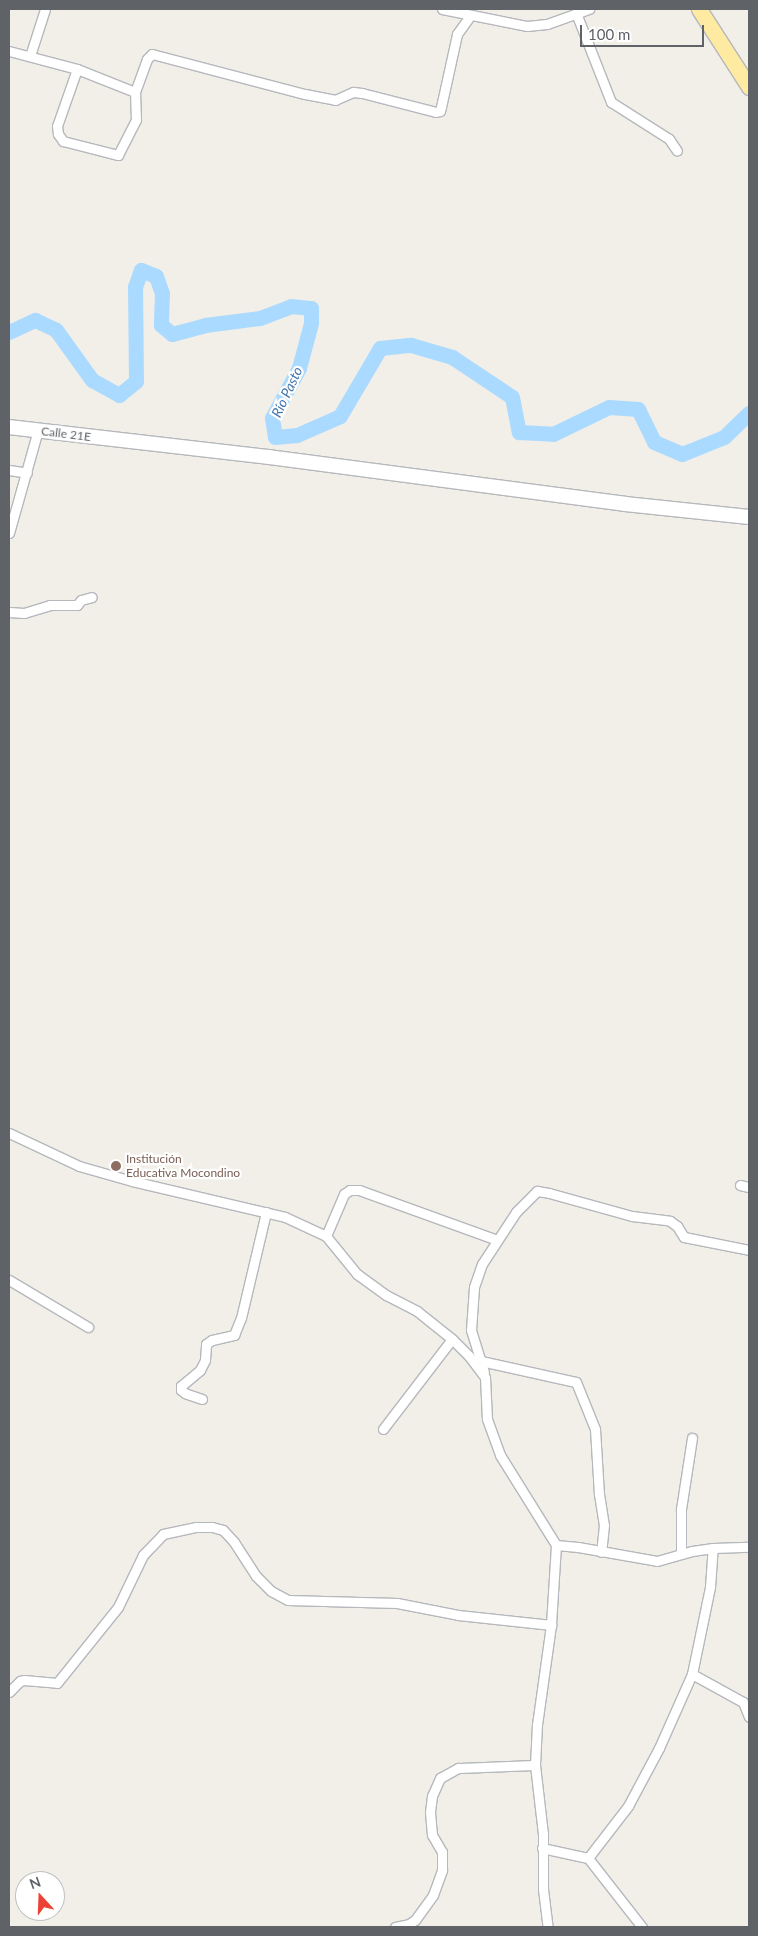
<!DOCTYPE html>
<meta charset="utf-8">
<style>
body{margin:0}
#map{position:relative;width:758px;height:1936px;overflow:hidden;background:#f1efe8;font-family:Lato,sans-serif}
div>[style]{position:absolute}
.river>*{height:15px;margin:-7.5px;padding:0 7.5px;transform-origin:7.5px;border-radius:7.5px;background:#aadaff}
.roads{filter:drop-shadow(1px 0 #b5b8bc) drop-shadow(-1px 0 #b5b8bc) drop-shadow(0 1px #b5b8bc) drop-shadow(0 -1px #b5b8bc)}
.minor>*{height:9px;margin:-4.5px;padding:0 4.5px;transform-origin:4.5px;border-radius:4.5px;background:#fff}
.secondary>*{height:14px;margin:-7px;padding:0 7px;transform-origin:7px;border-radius:7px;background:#fff}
.trunk>*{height:15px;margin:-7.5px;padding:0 7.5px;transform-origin:7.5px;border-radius:7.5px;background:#feeaa1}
.dots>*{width:14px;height:14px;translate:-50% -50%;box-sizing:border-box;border:2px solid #fff;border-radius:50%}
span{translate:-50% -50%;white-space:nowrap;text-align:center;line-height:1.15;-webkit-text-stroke:4.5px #fff;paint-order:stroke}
.street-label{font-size:12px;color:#5f6368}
.education-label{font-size:12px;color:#785e54}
.left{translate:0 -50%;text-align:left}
.water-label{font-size:14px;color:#4174aa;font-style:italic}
.frame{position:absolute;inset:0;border:10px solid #5f6368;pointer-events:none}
.north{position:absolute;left:15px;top:1871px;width:50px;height:50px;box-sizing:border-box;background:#fff;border:1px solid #bfc1c3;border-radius:50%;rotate:340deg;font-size:14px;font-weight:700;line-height:20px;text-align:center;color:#5f6368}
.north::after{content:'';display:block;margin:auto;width:18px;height:22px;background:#ea4335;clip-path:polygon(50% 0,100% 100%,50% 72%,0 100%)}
.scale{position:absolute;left:580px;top:25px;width:124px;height:22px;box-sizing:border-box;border:2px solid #5f6368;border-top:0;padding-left:6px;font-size:15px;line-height:18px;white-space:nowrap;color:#5f6368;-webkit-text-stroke:4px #fff;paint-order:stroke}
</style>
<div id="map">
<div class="river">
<div style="left:9px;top:332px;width:29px;rotate:-25deg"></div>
<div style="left:35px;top:320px;width:23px;rotate:25deg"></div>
<div style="left:56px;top:330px;width:62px;rotate:54.2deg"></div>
<div style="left:92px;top:380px;width:31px;rotate:29deg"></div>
<div style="left:119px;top:395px;width:22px;rotate:-39deg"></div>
<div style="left:136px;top:381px;width:94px;rotate:-90.6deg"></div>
<div style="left:135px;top:287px;width:18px;rotate:-71deg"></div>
<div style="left:141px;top:270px;width:16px;rotate:22deg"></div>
<div style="left:156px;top:276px;width:18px;rotate:71deg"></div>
<div style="left:162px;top:293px;width:32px;rotate:92deg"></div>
<div style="left:161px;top:325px;width:14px;rotate:39deg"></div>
<div style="left:172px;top:334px;width:34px;rotate:-15deg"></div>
<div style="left:205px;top:325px;width:55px;rotate:-7.3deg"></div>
<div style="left:260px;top:318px;width:33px;rotate:-21deg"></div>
<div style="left:291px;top:306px;width:20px;rotate:6deg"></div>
<div style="left:311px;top:308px;width:15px;rotate:90deg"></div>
<div style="left:311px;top:323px;width:47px;rotate:104.9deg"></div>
<div style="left:299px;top:368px;width:57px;rotate:118.4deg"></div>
<div style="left:272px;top:418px;width:19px;rotate:81deg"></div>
<div style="left:275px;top:437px;width:22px;rotate:-5deg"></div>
<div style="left:297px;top:435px;width:47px;rotate:-23.8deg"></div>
<div style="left:340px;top:416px;width:79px;rotate:-59.5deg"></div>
<div style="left:380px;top:348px;width:31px;rotate:-6deg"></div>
<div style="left:411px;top:345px;width:43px;rotate:16.3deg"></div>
<div style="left:452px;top:357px;width:72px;rotate:33.7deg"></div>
<div style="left:512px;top:397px;width:36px;rotate:79deg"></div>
<div style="left:519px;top:432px;width:34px;rotate:3deg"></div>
<div style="left:553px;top:434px;width:62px;rotate:-25.7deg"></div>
<div style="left:609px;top:407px;width:29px;rotate:4deg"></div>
<div style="left:638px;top:409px;width:37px;rotate:64deg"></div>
<div style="left:654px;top:442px;width:30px;rotate:23deg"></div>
<div style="left:682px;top:454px;width:45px;rotate:-22deg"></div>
<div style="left:724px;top:437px;width:35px;rotate:-44deg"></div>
</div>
<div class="roads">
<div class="minor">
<div style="left:442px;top:9px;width:87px;rotate:11.3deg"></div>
<div style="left:527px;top:26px;width:20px;rotate:-6deg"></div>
<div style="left:547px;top:24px;width:45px;rotate:-19.7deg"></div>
<div style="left:576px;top:13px;width:96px;rotate:68.5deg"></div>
<div style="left:611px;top:102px;width:69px;rotate:32.5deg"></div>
<div style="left:669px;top:139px;width:14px;rotate:56deg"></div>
<div style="left:9px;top:51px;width:70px;rotate:14.8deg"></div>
<div style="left:77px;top:69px;width:62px;rotate:21.6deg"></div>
<div style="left:30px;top:56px;width:49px;rotate:-72.3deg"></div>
<div style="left:77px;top:69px;width:60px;rotate:109.3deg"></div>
<div style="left:57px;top:126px;width:8px;rotate:83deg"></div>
<div style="left:58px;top:134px;width:9px;rotate:54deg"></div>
<div style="left:63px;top:141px;width:57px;rotate:14.3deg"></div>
<div style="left:118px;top:155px;width:39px;rotate:-63deg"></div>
<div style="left:136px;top:120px;width:28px;rotate:-92deg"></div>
<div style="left:135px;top:92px;width:35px;rotate:-70deg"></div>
<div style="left:147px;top:59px;width:7px;rotate:-45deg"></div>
<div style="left:152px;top:54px;width:158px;rotate:14.7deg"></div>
<div style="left:305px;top:94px;width:31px;rotate:11deg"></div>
<div style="left:335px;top:100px;width:20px;rotate:-24deg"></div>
<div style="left:353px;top:92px;width:9px;rotate:6deg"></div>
<div style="left:362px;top:93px;width:76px;rotate:14.4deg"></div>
<div style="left:436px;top:112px;width:4px;rotate:-14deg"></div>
<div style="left:440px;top:111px;width:4px;rotate:-76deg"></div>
<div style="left:441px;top:107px;width:75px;rotate:-77.6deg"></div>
<div style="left:457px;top:34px;width:22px;rotate:-54deg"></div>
<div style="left:9px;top:470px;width:18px;rotate:9deg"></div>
<div style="left:9px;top:533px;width:107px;rotate:-74.3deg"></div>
<div style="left:9px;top:612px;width:15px;rotate:4deg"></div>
<div style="left:24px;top:613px;width:27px;rotate:-17deg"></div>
<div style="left:50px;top:605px;width:27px"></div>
<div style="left:77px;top:605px;width:6px;rotate:-51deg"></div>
<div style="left:81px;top:600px;width:11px;rotate:-15deg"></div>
<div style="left:9px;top:1133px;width:77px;rotate:25.2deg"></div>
<div style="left:79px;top:1166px;width:55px;rotate:15.8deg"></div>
<div style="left:132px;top:1181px;width:157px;rotate:13.2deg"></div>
<div style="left:285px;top:1217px;width:45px;rotate:24.9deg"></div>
<div style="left:326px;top:1236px;width:49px;rotate:50.8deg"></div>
<div style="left:357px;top:1274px;width:36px;rotate:36deg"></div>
<div style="left:386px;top:1295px;width:35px;rotate:27deg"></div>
<div style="left:417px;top:1311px;width:45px;rotate:38.7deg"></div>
<div style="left:452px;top:1339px;width:24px;rotate:45deg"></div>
<div style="left:469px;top:1356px;width:26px;rotate:53deg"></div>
<div style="left:485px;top:1377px;width:42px;rotate:87.3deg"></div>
<div style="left:487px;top:1419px;width:38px;rotate:70deg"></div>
<div style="left:500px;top:1455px;width:106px;rotate:58.1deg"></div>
<div style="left:556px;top:1545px;width:80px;rotate:93.6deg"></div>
<div style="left:551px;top:1625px;width:100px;rotate:98deg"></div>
<div style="left:537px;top:1724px;width:41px;rotate:92.8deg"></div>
<div style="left:535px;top:1765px;width:69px;rotate:83.4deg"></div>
<div style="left:543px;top:1834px;width:55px;rotate:90deg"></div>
<div style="left:543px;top:1889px;width:38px;rotate:83deg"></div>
<div style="left:740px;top:1185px;width:9px;rotate:13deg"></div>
<div style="left:326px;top:1236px;width:46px;rotate:-66.8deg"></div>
<div style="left:344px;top:1194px;width:7px;rotate:-34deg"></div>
<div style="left:350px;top:1190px;width:9px"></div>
<div style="left:359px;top:1190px;width:147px;rotate:19.9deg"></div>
<div style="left:9px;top:1280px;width:92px;rotate:30.7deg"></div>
<div style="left:481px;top:1361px;width:97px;rotate:12.5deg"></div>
<div style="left:576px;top:1382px;width:51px;rotate:68deg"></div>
<div style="left:595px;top:1429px;width:65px;rotate:86.5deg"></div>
<div style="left:599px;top:1494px;width:31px;rotate:81deg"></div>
<div style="left:604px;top:1525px;width:27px;rotate:96deg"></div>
<div style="left:484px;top:1372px;width:44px;rotate:-107.2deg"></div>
<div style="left:471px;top:1330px;width:43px;rotate:-86deg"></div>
<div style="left:474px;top:1287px;width:24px;rotate:-71deg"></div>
<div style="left:482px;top:1264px;width:62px;rotate:-56.8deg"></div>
<div style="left:516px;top:1212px;width:30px;rotate:-45deg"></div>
<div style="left:537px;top:1191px;width:12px;rotate:9deg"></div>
<div style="left:549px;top:1193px;width:86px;rotate:15.5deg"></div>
<div style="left:632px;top:1216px;width:38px;rotate:7deg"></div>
<div style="left:670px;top:1221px;width:9px;rotate:36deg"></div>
<div style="left:677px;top:1226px;width:13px;rotate:58deg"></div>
<div style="left:684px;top:1237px;width:66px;rotate:11.3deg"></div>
<div style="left:202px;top:1399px;width:18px;rotate:-161deg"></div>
<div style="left:185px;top:1393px;width:5px;rotate:-143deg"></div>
<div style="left:181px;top:1390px;width:4px;rotate:-90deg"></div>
<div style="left:181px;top:1386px;width:25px;rotate:-40deg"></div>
<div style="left:200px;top:1370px;width:11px;rotate:-63deg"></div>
<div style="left:205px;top:1360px;width:16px;rotate:-86deg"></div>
<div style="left:206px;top:1344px;width:7px;rotate:-34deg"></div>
<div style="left:212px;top:1340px;width:23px;rotate:-13deg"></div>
<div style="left:234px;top:1335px;width:18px;rotate:-68deg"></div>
<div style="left:241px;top:1318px;width:109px;rotate:-76.7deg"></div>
<div style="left:383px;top:1429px;width:113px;rotate:-52.5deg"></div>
<div style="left:556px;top:1545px;width:22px;rotate:5deg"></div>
<div style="left:578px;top:1547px;width:80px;rotate:10deg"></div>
<div style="left:657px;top:1561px;width:36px;rotate:-16deg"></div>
<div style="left:692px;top:1551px;width:21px;rotate:-8deg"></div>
<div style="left:713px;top:1548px;width:36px;rotate:-2deg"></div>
<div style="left:681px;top:1554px;width:45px;rotate:-90deg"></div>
<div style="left:681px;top:1509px;width:72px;rotate:-81.2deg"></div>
<div style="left:692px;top:1674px;width:58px;rotate:28.8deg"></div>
<div style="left:743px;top:1702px;width:16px;rotate:68deg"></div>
<div style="left:9px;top:1692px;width:16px;rotate:-45deg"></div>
<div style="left:20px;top:1681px;width:4px;rotate:-14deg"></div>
<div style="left:24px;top:1680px;width:33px;rotate:5deg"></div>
<div style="left:57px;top:1683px;width:97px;rotate:-51.2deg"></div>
<div style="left:118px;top:1607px;width:58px;rotate:-64.3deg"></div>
<div style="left:143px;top:1555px;width:29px;rotate:-46deg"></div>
<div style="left:163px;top:1534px;width:34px;rotate:-12deg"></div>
<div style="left:196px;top:1527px;width:16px"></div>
<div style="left:212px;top:1527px;width:11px;rotate:15deg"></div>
<div style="left:223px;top:1530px;width:16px;rotate:47deg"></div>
<div style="left:234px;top:1542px;width:40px;rotate:57.1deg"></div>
<div style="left:256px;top:1576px;width:21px;rotate:45deg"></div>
<div style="left:271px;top:1591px;width:19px;rotate:28deg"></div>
<div style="left:288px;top:1600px;width:109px;rotate:1.6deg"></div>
<div style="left:397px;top:1603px;width:62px;rotate:11.1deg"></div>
<div style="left:458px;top:1615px;width:94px;rotate:6.1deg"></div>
<div style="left:542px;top:1848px;width:47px;rotate:12.3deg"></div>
<div style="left:588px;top:1858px;width:88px;rotate:52deg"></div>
<div style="left:588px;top:1858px;width:66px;rotate:-52.4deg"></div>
<div style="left:628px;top:1806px;width:66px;rotate:-61.9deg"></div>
<div style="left:659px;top:1748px;width:81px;rotate:-66deg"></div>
<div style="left:692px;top:1674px;width:89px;rotate:-78.3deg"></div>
<div style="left:710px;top:1587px;width:39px;rotate:-86deg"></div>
<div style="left:395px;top:1927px;width:14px;rotate:-12deg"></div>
<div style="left:409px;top:1924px;width:7px;rotate:-34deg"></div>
<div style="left:415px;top:1920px;width:31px;rotate:-54deg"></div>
<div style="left:433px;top:1895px;width:27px;rotate:-70deg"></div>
<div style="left:442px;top:1870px;width:18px;rotate:-90deg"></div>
<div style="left:442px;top:1852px;width:20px;rotate:-120deg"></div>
<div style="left:432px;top:1835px;width:23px;rotate:-95deg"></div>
<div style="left:430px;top:1812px;width:16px;rotate:-83deg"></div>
<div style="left:432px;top:1796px;width:20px;rotate:-66deg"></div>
<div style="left:440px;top:1778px;width:21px;rotate:-29deg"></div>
<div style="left:458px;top:1768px;width:77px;rotate:-2.2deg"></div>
</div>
<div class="secondary">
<div style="left:9px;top:427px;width:262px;rotate:6.6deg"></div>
<div style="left:269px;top:457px;width:359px;rotate:7.5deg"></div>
<div style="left:625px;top:504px;width:125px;rotate:6deg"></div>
</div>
<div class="trunk">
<div style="left:699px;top:9px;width:93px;rotate:57.3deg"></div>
</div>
</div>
<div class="dots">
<div style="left:116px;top:1166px;background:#8d6e63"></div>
</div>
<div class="street-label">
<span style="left:66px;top:434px;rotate:7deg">Calle 21E</span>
</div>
<div class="education-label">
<span class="left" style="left:126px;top:1166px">Institución<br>Educativa Mocondino</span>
</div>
<div class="water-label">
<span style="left:287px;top:392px;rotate:-65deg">Río Pasto</span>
</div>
<div class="frame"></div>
<div class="north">N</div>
<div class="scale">100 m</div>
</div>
